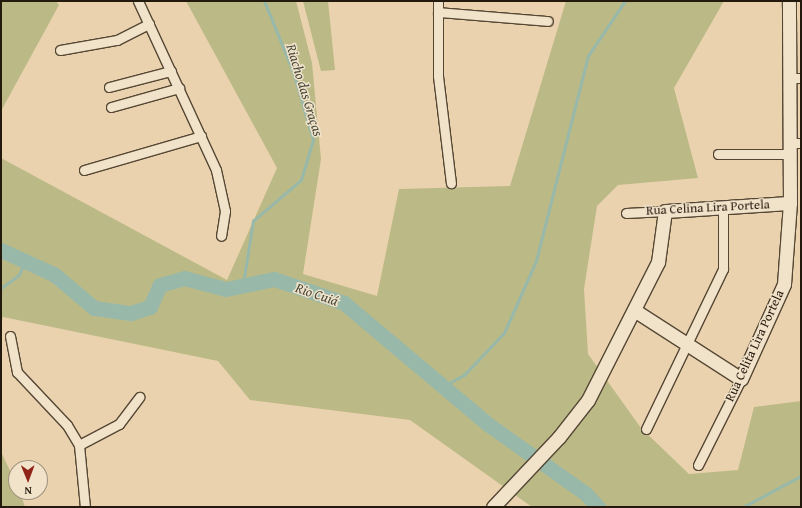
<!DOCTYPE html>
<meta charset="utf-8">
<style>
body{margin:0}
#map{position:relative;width:802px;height:508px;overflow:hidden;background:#ead2ae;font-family:"Gentium Book Plus",serif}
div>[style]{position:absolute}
.green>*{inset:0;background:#bbba87}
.stream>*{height:2.5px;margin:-1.25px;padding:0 1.25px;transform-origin:1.25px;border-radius:1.25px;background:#98b8aa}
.river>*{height:15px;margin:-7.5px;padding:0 7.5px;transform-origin:7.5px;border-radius:7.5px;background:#98b8aa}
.roads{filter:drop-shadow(1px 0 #554734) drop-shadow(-1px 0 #554734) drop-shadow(0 1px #554734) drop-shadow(0 -1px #554734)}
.street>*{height:9px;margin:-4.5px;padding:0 4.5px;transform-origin:4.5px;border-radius:4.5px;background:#f1e2ca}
.secondary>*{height:13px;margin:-6.5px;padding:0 6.5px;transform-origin:6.5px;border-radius:6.5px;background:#f1e2ca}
span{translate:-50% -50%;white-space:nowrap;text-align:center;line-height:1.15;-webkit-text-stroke:3px #f1e2ca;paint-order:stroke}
.street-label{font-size:13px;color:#23190c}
.water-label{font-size:14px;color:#46493b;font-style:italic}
.frame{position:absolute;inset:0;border:2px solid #23190c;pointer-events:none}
.north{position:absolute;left:8px;top:460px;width:40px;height:40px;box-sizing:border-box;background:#f1e2ca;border:1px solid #9f927e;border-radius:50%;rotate:179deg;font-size:11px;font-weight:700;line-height:16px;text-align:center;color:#23190c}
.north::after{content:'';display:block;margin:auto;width:14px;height:18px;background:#8f2418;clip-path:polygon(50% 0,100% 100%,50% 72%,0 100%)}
</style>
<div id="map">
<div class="green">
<div style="clip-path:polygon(1px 1px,56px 1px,59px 5px,1px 111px)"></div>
<div style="clip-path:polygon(186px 1px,296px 1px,312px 63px,321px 159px,303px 274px,377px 296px,399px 189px,510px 186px,566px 1px,724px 1px,674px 88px,698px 178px,618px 185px,597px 206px,584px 289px,588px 354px,641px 428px,689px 474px,738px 470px,754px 407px,801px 401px,801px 507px,532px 507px,410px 420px,250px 400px,218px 361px,3px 317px,1px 323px,1px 158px,227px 280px,277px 168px)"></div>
<div style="clip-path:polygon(303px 1px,328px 1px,335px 70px,321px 71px)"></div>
<div style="clip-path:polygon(1px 452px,16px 483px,16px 492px,20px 492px,25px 507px,1px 507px)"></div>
</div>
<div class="stream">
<div style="left:243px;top:284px;width:64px;rotate:-81deg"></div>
<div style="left:253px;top:221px;width:63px;rotate:-40.5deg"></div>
<div style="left:301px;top:180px;width:42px;rotate:-73.3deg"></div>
<div style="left:313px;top:140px;width:71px;rotate:-106.4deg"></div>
<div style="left:293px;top:72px;width:77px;rotate:-112.2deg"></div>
<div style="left:1px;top:288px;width:22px;rotate:-36deg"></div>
<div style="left:19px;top:275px;width:15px;rotate:-67deg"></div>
<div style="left:442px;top:387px;width:25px;rotate:-29deg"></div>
<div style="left:464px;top:375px;width:58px;rotate:-46.4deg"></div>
<div style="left:504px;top:333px;width:79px;rotate:-66deg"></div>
<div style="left:536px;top:261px;width:211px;rotate:-75.8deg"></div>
<div style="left:588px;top:56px;width:66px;rotate:-56.1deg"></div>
<div style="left:743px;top:507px;width:66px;rotate:-28.1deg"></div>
</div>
<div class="river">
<div style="left:1px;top:250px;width:60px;rotate:24.8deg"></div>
<div style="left:55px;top:275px;width:51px;rotate:40.2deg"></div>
<div style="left:94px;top:308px;width:37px;rotate:8deg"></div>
<div style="left:131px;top:313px;width:20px;rotate:-18deg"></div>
<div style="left:150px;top:307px;width:24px;rotate:-66deg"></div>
<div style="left:160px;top:285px;width:25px;rotate:-16deg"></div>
<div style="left:184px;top:278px;width:43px;rotate:14.7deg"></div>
<div style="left:226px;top:289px;width:49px;rotate:-11.8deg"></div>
<div style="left:274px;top:279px;width:74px;rotate:18.9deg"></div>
<div style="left:344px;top:303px;width:189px;rotate:40.1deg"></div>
<div style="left:489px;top:425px;width:119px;rotate:35.4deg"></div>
<div style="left:586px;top:494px;width:18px;rotate:47deg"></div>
</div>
<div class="roads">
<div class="street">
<div style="left:138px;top:1px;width:186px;rotate:65.2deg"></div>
<div style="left:216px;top:170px;width:42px;rotate:77.6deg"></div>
<div style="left:225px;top:211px;width:25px;rotate:99deg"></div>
<div style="left:438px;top:1px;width:75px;rotate:90deg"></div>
<div style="left:438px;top:76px;width:108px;rotate:83.1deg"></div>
<div style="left:438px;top:12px;width:110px;rotate:4.7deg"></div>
<div style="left:60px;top:50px;width:58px;rotate:-10deg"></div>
<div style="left:117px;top:40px;width:36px;rotate:-27deg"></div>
<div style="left:791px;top:78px;width:10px"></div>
<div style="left:109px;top:87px;width:64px;rotate:-14.5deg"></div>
<div style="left:111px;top:107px;width:71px;rotate:-15.6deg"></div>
<div style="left:790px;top:143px;width:11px"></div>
<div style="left:718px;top:154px;width:71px"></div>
<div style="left:84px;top:170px;width:122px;rotate:-16.2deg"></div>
<div style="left:626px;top:213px;width:39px;rotate:-3deg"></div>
<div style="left:10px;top:336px;width:37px;rotate:79deg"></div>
<div style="left:17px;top:372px;width:73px;rotate:46.7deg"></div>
<div style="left:67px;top:425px;width:23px;rotate:59deg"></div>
<div style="left:79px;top:445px;width:62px;rotate:84.5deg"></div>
<div style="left:646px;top:429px;width:178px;rotate:-64.3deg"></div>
<div style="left:723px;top:269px;width:61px;rotate:-90deg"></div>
<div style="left:79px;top:445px;width:45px;rotate:-27.7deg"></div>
<div style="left:119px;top:424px;width:34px;rotate:-53deg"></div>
<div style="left:698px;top:465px;width:96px;rotate:-63.4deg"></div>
</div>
<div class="secondary">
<div style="left:634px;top:310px;width:127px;rotate:32.8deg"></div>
<div style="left:741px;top:379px;width:104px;rotate:-65.6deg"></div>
<div style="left:784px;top:284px;width:81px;rotate:-85.8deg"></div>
<div style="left:790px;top:203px;width:202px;rotate:-90.3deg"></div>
<div style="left:493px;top:507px;width:96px;rotate:-46.7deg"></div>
<div style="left:559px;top:437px;width:47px;rotate:-51.9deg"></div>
<div style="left:588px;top:400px;width:155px;rotate:-63.1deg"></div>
<div style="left:658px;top:262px;width:51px;rotate:-82.2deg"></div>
<div style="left:665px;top:211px;width:125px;rotate:-3.7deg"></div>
</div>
</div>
<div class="street-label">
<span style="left:708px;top:208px;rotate:-3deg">Rua Celina Lira Portela</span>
<span style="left:755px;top:346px;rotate:-65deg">Rua Celita Lira Portela</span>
</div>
<div class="water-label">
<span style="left:305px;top:90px;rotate:73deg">Riacho das Graças</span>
<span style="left:317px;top:294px;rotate:19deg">Rio Cuiá</span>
</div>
<div class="frame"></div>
<div class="north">N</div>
</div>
